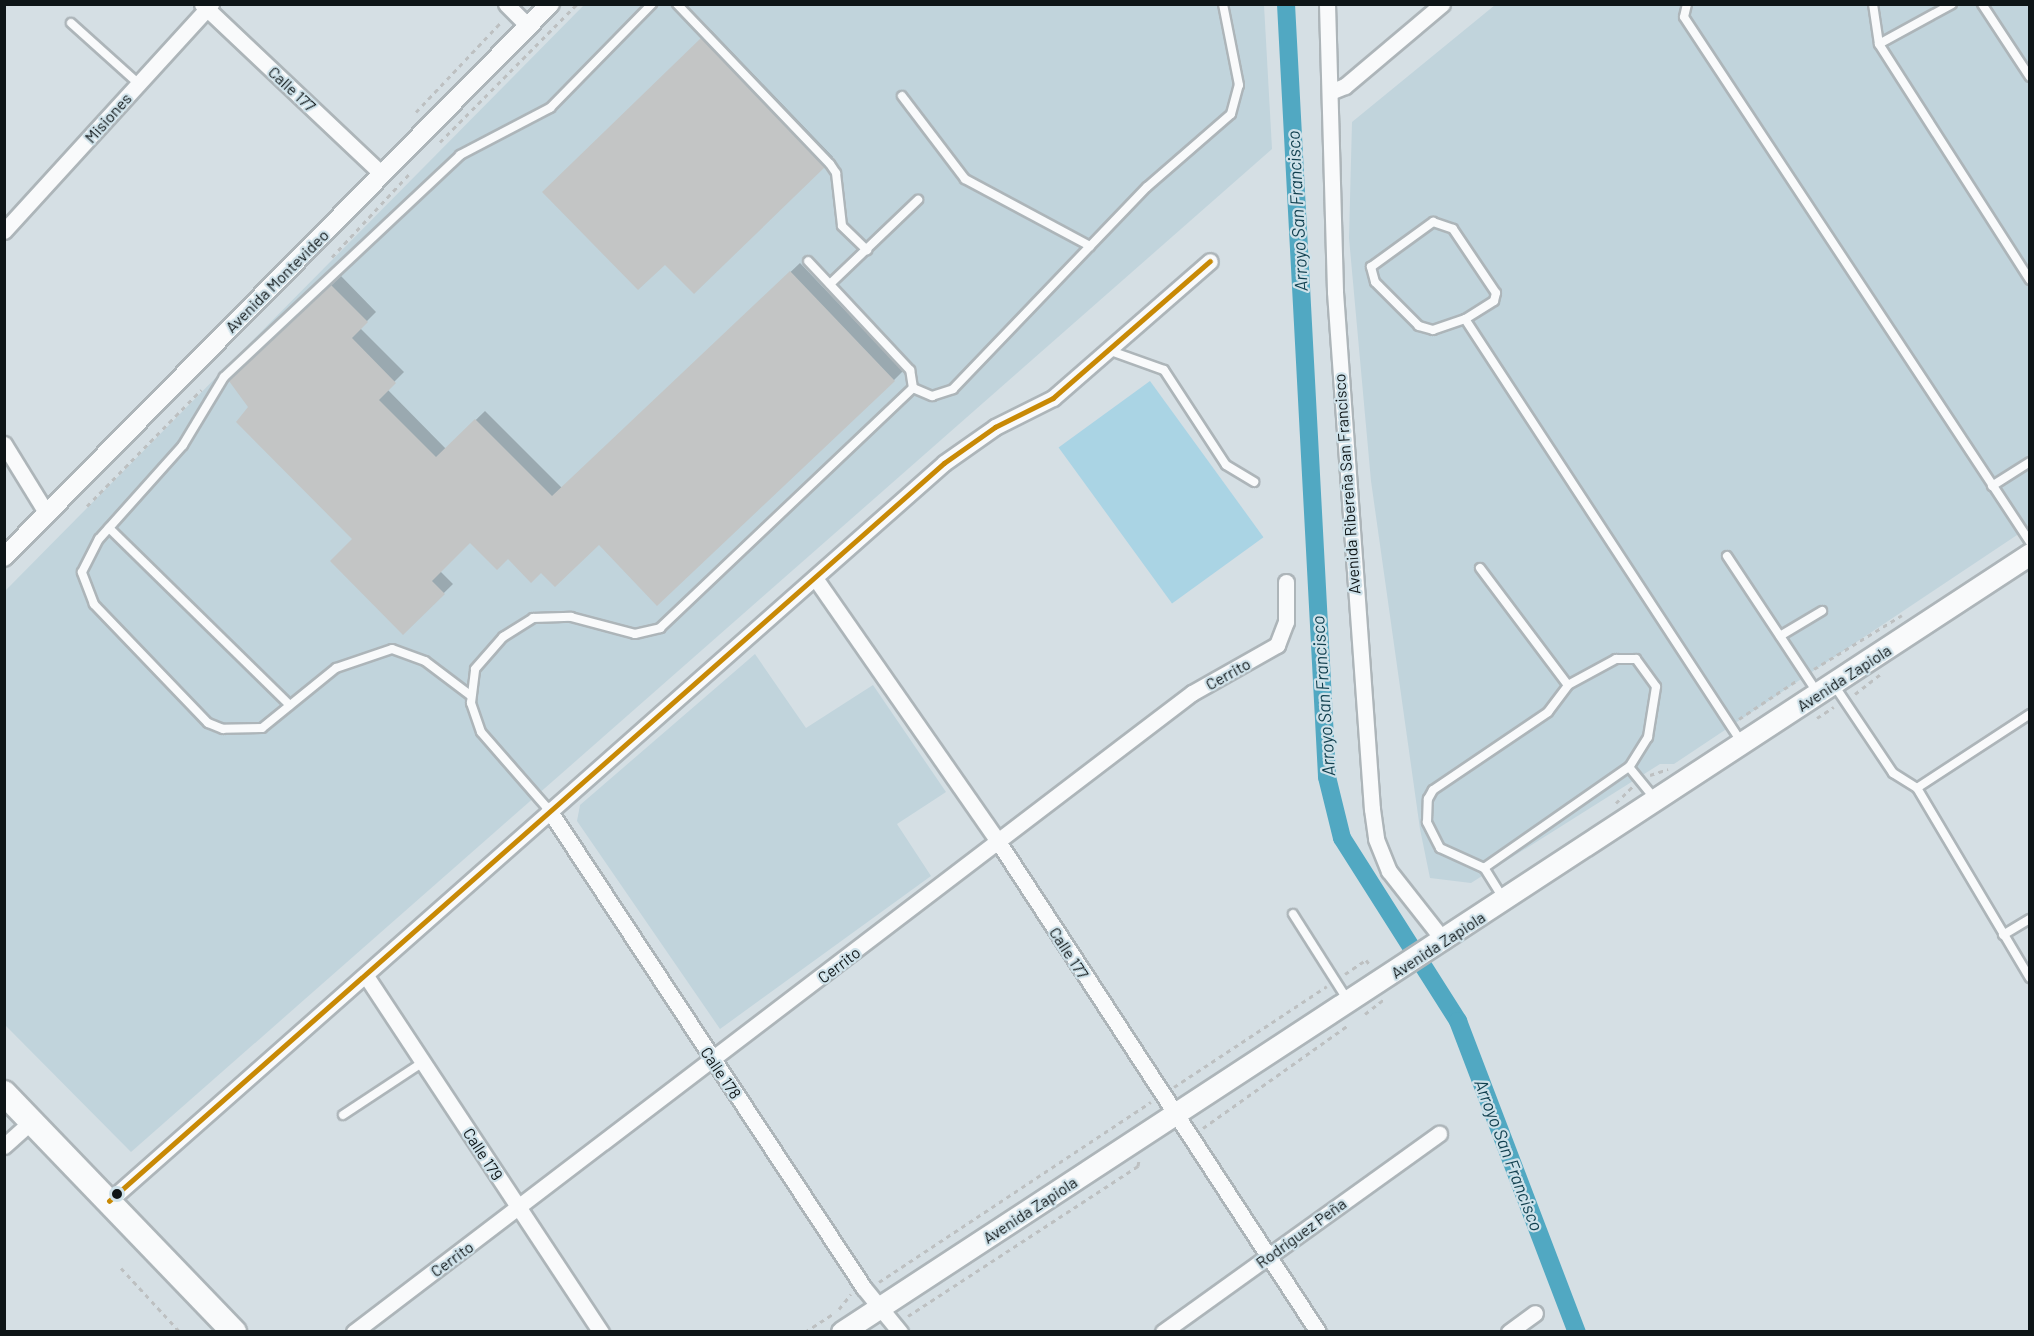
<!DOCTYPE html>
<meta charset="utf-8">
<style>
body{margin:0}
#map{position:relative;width:2034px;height:1336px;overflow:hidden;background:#d5dfe4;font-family:Barlow,sans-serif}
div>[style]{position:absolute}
.built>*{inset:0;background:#c1d4dc}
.green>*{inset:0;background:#aad4e4;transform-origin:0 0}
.shadow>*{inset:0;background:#0003}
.canal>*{height:18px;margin:-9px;padding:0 9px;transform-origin:9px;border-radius:9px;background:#51a8c2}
.building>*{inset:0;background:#c3c5c5}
.path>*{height:3px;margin-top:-1.5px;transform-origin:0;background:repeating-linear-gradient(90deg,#bdc0c1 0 4.5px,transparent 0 9px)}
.roads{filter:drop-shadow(2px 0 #adb5b9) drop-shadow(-2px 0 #adb5b9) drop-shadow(0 2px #adb5b9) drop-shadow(0 -2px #adb5b9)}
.service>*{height:8px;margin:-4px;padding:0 4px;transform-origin:4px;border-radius:4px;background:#f9fafb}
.minor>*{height:15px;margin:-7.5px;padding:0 7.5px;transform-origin:7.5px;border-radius:7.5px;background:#f9fafb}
.tertiary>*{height:18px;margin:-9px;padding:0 9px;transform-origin:9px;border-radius:9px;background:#f9fafb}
.secondary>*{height:21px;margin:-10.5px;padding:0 10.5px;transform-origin:10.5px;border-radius:10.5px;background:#f9fafb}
.primary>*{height:24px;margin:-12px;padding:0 12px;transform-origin:12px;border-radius:12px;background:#f9fafb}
.bus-1>*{height:4.5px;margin:-2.25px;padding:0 2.25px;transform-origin:2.25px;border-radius:2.25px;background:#c88905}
.dots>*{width:16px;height:16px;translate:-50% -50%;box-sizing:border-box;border:3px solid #cfe2ea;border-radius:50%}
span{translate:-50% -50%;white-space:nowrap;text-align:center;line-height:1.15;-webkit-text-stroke:4.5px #cfe2ea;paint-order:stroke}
.street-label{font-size:16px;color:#0e1517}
.water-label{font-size:18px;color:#103f4e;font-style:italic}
.frame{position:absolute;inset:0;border:6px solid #0e1517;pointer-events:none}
</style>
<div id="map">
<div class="built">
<div style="clip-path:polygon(584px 5px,1264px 5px,1272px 149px,131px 1152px,5px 1025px,5px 591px)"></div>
<div style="clip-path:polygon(1495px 5px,2029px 5px,2029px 527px,1674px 764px,1660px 764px,1471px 883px,1430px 878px,1420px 829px,1371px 481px,1349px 238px,1352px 122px)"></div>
<div style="clip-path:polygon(755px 654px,806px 728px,873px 685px,946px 792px,897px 824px,931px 876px,720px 1029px,577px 821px,580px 805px)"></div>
</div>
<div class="green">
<div style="left:1150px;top:381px;width:193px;height:113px;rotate:54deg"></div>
</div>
<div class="shadow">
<div style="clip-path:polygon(711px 30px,833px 157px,694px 292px,665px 263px,544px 192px)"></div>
<div style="clip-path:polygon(800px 263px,903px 371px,894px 380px,541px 571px,470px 541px,440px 571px,453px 584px,403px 633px,354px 539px,250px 408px,240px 372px,341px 276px,376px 312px,360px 328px,404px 372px,387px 389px,446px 449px,485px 411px,562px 488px)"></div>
</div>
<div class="canal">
<div style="left:1286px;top:4px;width:774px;rotate:86.96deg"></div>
<div style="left:1327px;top:777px;width:63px;rotate:76.2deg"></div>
<div style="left:1342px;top:838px;width:217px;rotate:57.6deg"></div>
<div style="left:1458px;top:1021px;width:333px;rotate:69.1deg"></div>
</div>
<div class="building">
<div style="clip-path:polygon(701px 38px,825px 167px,694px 294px,665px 265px,638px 290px,542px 192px)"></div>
<div style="clip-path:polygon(790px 271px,895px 381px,657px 606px,599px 545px,555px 587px,541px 573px,531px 583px,508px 559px,497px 570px,470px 543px,432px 581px,445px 594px,403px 635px,330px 561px,352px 539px,236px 422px,248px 407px,229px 381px,331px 285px,368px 322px,352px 338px,396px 383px,379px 400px,436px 457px,475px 419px,552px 496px)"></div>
</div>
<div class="path">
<div style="left:416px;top:112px;width:125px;rotate:-46.6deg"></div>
<div style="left:440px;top:142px;width:194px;rotate:-45.2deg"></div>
<div style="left:332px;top:257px;width:113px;rotate:-47.1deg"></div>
<div style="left:87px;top:506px;width:163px;rotate:-45.5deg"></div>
<div style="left:1814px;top:669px;width:103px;rotate:-31.5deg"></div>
<div style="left:1855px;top:694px;width:34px;rotate:-38deg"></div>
<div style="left:1817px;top:718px;width:20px;rotate:-33deg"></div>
<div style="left:1739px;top:719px;width:69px;rotate:-33.7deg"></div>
<div style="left:1650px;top:775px;width:19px;rotate:-18deg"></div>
<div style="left:1616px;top:803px;width:23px;rotate:-45deg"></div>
<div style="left:1345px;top:974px;width:25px;rotate:-34deg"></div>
<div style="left:1366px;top:960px;width:6px;rotate:51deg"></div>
<div style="left:1365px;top:1014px;width:23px;rotate:-38deg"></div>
<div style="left:1174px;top:1087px;width:183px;rotate:-33.4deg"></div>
<div style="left:1203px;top:1128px;width:176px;rotate:-35.3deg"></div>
<div style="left:121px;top:1268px;width:87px;rotate:47.3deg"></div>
<div style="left:879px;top:1282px;width:326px;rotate:-33.5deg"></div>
<div style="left:839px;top:1309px;width:19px;rotate:-51deg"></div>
<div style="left:908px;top:1316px;width:275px;rotate:-33.1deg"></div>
<div style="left:1138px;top:1166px;width:6px;rotate:-81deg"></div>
<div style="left:805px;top:1332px;width:35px;rotate:-33deg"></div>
</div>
<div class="roads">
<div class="service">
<div style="left:677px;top:4px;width:221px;rotate:46.3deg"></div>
<div style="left:830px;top:164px;width:11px;rotate:56deg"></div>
<div style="left:836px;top:173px;width:53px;rotate:83.5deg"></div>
<div style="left:842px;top:226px;width:35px;rotate:44deg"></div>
<div style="left:1687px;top:4px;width:13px;rotate:103deg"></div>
<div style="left:1684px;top:17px;width:629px;rotate:56.61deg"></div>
<div style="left:1873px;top:4px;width:40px;rotate:81.5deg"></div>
<div style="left:1879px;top:44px;width:280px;rotate:57.4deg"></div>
<div style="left:1982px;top:4px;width:87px;rotate:56.7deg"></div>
<div style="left:71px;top:23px;width:91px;rotate:41.9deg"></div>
<div style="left:1879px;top:44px;width:83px;rotate:-28.7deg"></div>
<div style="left:902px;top:96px;width:104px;rotate:52.8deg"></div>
<div style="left:965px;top:179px;width:142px;rotate:28.2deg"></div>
<div style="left:1433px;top:222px;width:21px;rotate:19deg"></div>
<div style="left:1453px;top:229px;width:77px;rotate:56.1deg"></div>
<div style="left:1496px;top:293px;width:8px;rotate:104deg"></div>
<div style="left:1494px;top:301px;width:34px;rotate:148deg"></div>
<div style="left:1465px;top:319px;width:34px;rotate:161deg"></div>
<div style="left:1433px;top:330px;width:15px;rotate:-164deg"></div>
<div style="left:1419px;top:326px;width:62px;rotate:-135deg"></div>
<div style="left:1375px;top:282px;width:16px;rotate:-105deg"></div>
<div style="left:1371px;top:267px;width:77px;rotate:-36deg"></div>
<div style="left:830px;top:284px;width:122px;rotate:-43.7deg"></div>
<div style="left:1465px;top:319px;width:506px;rotate:56.84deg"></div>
<div style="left:1108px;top:350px;width:59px;rotate:19.7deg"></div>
<div style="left:1164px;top:370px;width:113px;rotate:56.9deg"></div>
<div style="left:1226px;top:465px;width:33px;rotate:31deg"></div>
<div style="left:913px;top:388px;width:21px;rotate:23deg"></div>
<div style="left:932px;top:396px;width:22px;rotate:-18deg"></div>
<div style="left:953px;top:389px;width:280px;rotate:-46.2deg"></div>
<div style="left:1147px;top:187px;width:111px;rotate:-41deg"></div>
<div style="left:1231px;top:114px;width:30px;rotate:-75deg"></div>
<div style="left:1239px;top:85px;width:83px;rotate:-101.2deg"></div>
<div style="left:1992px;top:486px;width:45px;rotate:-32.3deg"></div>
<div style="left:109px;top:528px;width:253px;rotate:44.4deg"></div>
<div style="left:1727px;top:556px;width:163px;rotate:56.5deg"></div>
<div style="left:1480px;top:568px;width:146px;rotate:53.1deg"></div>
<div style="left:1780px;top:636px;width:49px;rotate:-30.8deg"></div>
<div style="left:1834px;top:685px;width:106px;rotate:56.2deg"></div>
<div style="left:1893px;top:773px;width:28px;rotate:32deg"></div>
<div style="left:1917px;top:788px;width:221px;rotate:59.3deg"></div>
<div style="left:470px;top:695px;width:56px;rotate:-142.9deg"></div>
<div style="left:425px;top:661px;width:35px;rotate:-160deg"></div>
<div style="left:392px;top:649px;width:59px;rotate:161.3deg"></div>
<div style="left:336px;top:668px;width:95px;rotate:141deg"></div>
<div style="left:262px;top:728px;width:39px;rotate:179deg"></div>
<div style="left:223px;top:729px;width:16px;rotate:-158deg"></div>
<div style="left:208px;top:723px;width:165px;rotate:-133.8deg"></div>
<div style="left:94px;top:604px;width:34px;rotate:-111deg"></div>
<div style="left:82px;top:572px;width:37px;rotate:-63deg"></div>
<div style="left:99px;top:539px;width:126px;rotate:-48.2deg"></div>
<div style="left:183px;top:445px;width:79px;rotate:-58.9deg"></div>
<div style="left:224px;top:377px;width:324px;rotate:-43.2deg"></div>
<div style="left:460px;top:155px;width:102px;rotate:-27.6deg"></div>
<div style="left:550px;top:108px;width:146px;rotate:-45.6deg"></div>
<div style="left:1917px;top:788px;width:135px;rotate:-33.2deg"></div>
<div style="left:549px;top:810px;width:103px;rotate:-131.1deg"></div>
<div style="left:481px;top:732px;width:31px;rotate:-109deg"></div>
<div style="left:471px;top:703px;width:34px;rotate:-83deg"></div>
<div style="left:475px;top:669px;width:43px;rotate:-48.8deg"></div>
<div style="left:503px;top:637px;width:36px;rotate:-32deg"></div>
<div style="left:533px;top:618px;width:38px;rotate:-2deg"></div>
<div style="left:571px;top:617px;width:66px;rotate:14.9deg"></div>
<div style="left:635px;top:634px;width:26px;rotate:-13deg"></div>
<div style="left:660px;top:628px;width:349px;rotate:-43.5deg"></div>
<div style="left:913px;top:388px;width:18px;rotate:-99deg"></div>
<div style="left:910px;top:370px;width:149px;rotate:-133.1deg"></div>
<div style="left:1484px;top:868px;width:177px;rotate:-34.9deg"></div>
<div style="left:1503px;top:898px;width:36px;rotate:-122deg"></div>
<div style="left:1484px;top:868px;width:48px;rotate:-155.6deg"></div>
<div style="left:1440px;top:848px;width:29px;rotate:-117deg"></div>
<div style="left:1427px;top:822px;width:23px;rotate:-88deg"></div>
<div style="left:1428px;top:799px;width:10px;rotate:-61deg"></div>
<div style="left:1433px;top:790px;width:139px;rotate:-34.1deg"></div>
<div style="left:1548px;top:712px;width:34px;rotate:-53deg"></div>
<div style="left:1568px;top:685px;width:55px;rotate:-28.4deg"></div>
<div style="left:1616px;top:659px;width:20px"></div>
<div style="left:1636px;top:659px;width:34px;rotate:54deg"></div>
<div style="left:1656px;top:687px;width:51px;rotate:99.1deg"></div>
<div style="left:1648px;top:737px;width:36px;rotate:122deg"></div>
<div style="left:1629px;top:767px;width:41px;rotate:50.9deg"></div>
<div style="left:1293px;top:914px;width:101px;rotate:57.6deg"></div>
<div style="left:2003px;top:935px;width:31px;rotate:-31deg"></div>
<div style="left:343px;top:1115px;width:96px;rotate:-33.5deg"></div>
</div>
<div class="minor">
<div style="left:202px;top:4px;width:248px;rotate:43.4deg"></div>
<div style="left:506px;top:4px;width:31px;rotate:45deg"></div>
<div style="left:1327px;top:4px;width:288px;rotate:88.4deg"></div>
<div style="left:1335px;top:292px;width:518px;rotate:85.91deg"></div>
<div style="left:1372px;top:809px;width:30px;rotate:82deg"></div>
<div style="left:1376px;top:839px;width:35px;rotate:68deg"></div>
<div style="left:1389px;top:871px;width:89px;rotate:51.8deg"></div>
<div style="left:1330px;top:92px;width:16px;rotate:-22deg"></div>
<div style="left:1345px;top:86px;width:127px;rotate:-40.2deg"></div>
<div style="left:4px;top:231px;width:307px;rotate:-47.6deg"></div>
<div style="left:4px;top:444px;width:82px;rotate:58.4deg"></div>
<div style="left:815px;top:578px;width:323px;rotate:55.2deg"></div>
<div style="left:999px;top:843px;width:584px;rotate:56.88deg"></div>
<div style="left:549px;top:810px;width:572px;rotate:56.62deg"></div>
<div style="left:864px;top:1288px;width:57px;rotate:50.7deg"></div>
<div style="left:366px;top:976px;width:427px;rotate:56.6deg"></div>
<div style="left:4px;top:1146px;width:38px;rotate:-42deg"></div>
<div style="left:109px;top:1201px;width:1114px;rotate:-41.47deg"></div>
<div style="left:944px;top:463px;width:62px;rotate:-35.2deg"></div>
<div style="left:995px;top:427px;width:65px;rotate:-26.6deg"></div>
<div style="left:1053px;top:398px;width:208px;rotate:-41.1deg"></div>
<div style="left:354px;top:1332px;width:1054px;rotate:-37.33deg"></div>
<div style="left:1192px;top:693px;width:98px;rotate:-29.5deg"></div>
<div style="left:1277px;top:645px;width:25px;rotate:-69deg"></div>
<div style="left:1286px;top:622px;width:40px;rotate:-90deg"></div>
<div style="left:1163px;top:1332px;width:340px;rotate:-35.7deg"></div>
<div style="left:1509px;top:1332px;width:32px;rotate:-36deg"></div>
</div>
<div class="tertiary">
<div style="left:4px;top:557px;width:777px;rotate:-45.36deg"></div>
</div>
<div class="secondary">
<div style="left:842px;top:1332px;width:1420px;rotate:-33.22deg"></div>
</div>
<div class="primary">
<div style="left:4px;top:1093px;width:332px;rotate:46.1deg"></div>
</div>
</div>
<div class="bus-1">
<div style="left:109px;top:1201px;width:1114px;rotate:-41.47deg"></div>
<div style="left:944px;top:463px;width:62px;rotate:-35.2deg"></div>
<div style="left:995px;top:427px;width:65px;rotate:-26.6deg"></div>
<div style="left:1053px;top:398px;width:208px;rotate:-41.1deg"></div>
</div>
<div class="dots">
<div style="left:117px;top:1194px;background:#0e1517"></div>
</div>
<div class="street-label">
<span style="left:292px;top:89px;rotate:43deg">Calle 177</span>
<span style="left:108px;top:118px;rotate:-48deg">Misiones</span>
<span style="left:277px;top:281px;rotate:-45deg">Avenida Montevideo</span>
<span style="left:1347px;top:484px;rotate:-94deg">Avenida Ribereña San Francisco</span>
<span style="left:1228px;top:674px;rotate:-29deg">Cerrito</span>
<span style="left:1844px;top:678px;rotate:-33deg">Avenida Zapiola</span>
<span style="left:1438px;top:945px;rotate:-33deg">Avenida Zapiola</span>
<span style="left:1069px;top:953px;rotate:57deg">Calle 177</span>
<span style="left:839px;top:965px;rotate:-37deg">Cerrito</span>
<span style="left:721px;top:1073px;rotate:56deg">Calle 178</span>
<span style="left:483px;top:1154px;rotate:57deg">Calle 179</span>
<span style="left:1030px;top:1210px;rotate:-33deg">Avenida Zapiola</span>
<span style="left:1301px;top:1233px;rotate:-36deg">Rodríguez Peña</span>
<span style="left:452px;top:1259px;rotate:-36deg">Cerrito</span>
</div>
<div class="water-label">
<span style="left:1297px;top:211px;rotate:-93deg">Arroyo San Francisco</span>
<span style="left:1323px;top:696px;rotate:-94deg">Arroyo San Francisco</span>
<span style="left:1509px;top:1155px;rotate:69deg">Arroyo San Francisco</span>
</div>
<div class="frame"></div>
</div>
